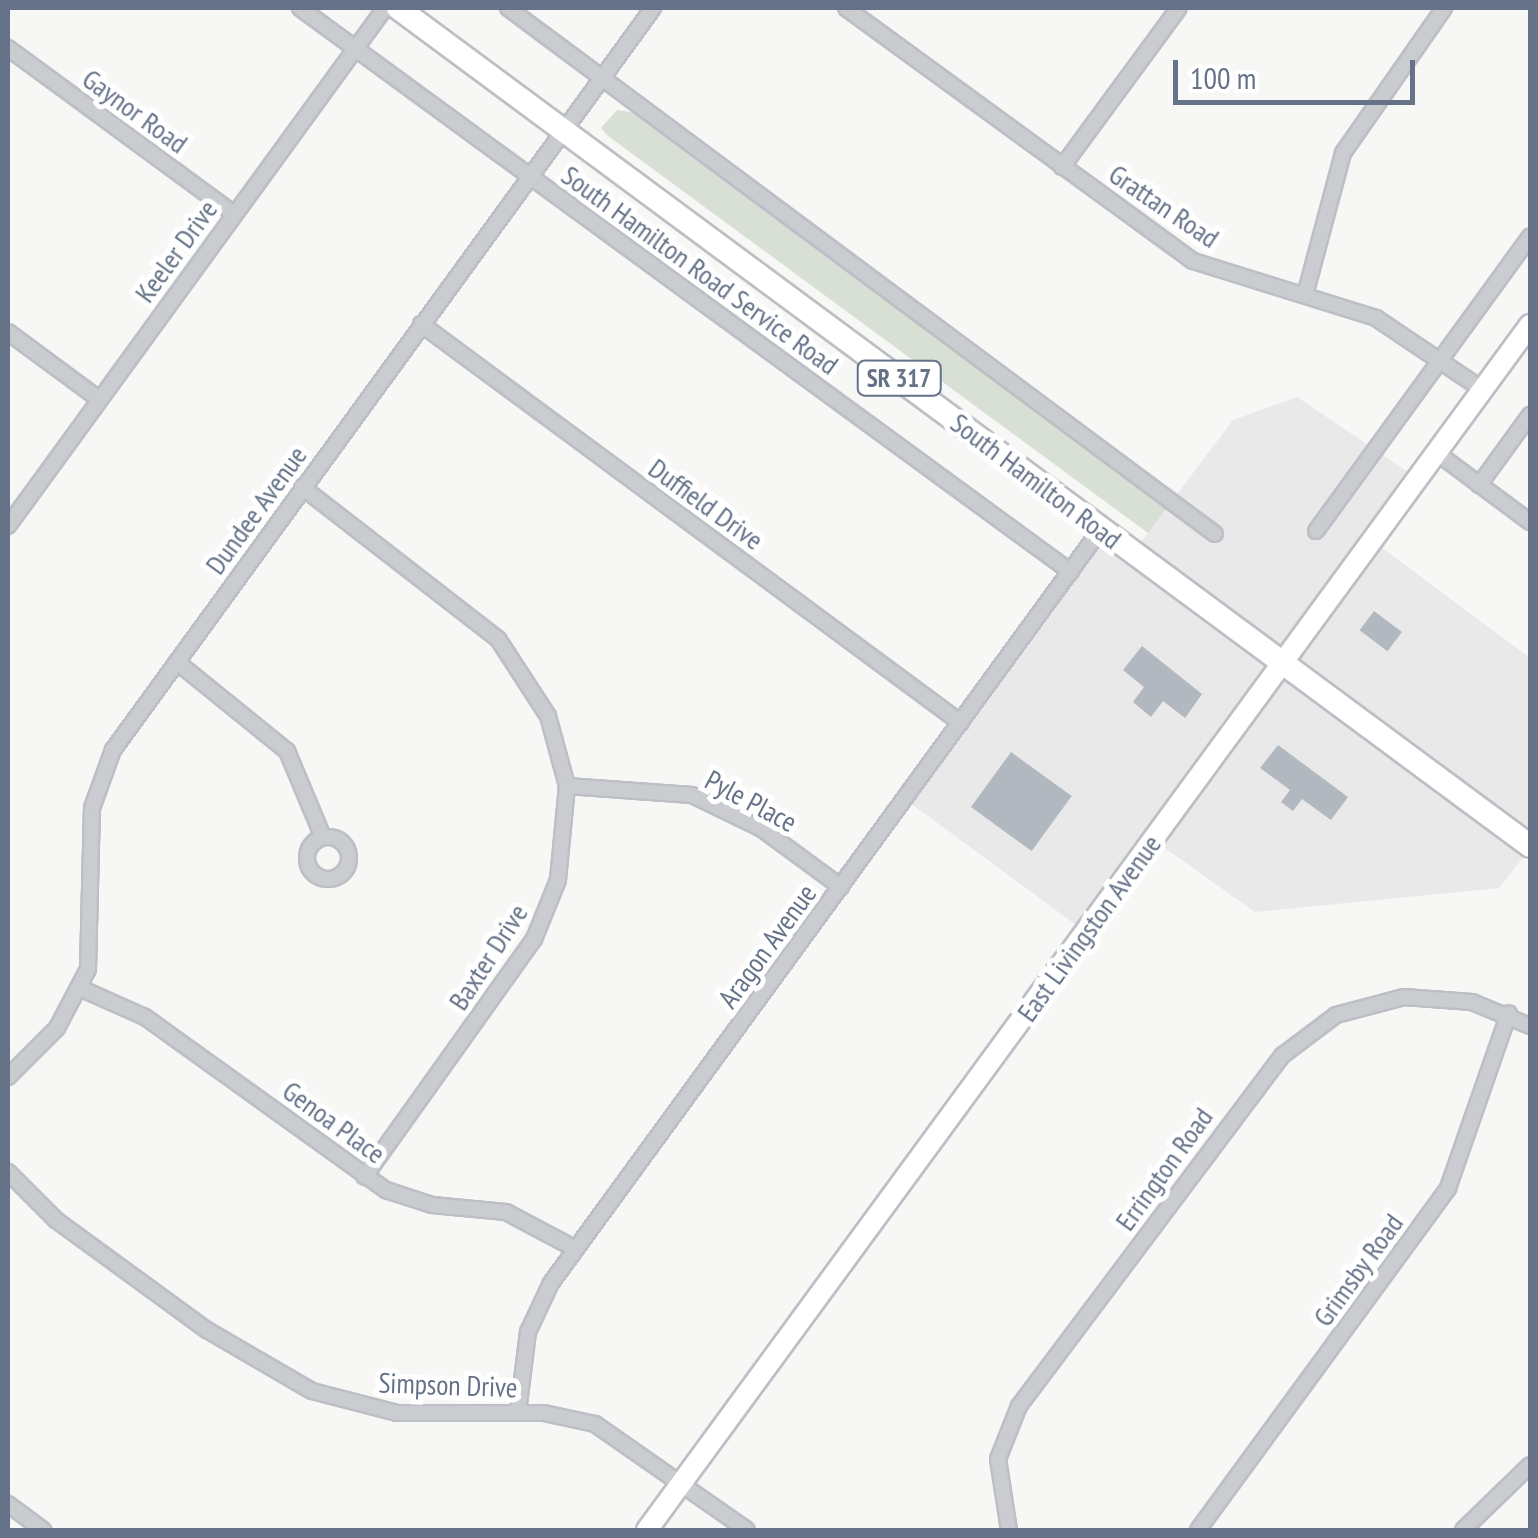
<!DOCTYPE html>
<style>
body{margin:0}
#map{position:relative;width:1538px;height:1538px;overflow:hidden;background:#f7f8f5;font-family:"PT Sans Narrow",sans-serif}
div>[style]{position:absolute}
.built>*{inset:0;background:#e8e9e8}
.green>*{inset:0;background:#d8e0d5}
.building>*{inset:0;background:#b2b8bf;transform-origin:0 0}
.roads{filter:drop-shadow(2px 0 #bcbfc5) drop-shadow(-2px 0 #bcbfc5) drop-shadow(0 2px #bcbfc5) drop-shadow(0 -2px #bcbfc5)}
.street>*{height:14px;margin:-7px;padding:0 7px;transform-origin:7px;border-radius:7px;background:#caccd0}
.street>.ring{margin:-7px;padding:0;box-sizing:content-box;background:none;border:14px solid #caccd0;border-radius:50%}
.secondary>*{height:20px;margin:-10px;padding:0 10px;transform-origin:10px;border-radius:10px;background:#fff}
.primary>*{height:22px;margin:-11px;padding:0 11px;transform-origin:11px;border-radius:11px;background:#fff}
span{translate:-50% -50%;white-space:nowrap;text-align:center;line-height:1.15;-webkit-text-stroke:10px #fff;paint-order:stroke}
.shield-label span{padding:2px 8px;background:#fff;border:2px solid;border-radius:8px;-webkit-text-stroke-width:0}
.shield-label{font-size:25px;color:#657288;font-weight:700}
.street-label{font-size:28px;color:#657288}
.frame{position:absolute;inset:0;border:10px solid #657288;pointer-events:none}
.scale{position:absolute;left:1173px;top:60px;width:242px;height:45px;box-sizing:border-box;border:5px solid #657288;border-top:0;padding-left:12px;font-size:30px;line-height:35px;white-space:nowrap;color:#657288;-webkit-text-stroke:8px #fff;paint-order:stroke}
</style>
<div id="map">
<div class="built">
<div style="clip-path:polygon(1297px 397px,1417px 478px,1373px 541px,1530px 658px,1530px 849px,1499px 888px,1255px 912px,1155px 841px,1087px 933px,906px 800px,1100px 531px,1132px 554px,1233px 420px)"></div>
</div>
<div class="green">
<div style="clip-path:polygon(617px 110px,632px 112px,1167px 508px,1148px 533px,608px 136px,601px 128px)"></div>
</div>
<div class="building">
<div style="left:1374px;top:611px;width:35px;height:24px;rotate:37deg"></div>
<div style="clip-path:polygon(1142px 646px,1202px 694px,1185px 718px,1163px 701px,1151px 717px,1133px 702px,1144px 687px,1123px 670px)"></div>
<div style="clip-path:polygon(1278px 745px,1348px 797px,1331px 820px,1302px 799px,1293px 811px,1281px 802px,1290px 790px,1260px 768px)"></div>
<div style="left:1011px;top:752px;width:75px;height:68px;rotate:36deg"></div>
</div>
<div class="roads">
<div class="street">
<div style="left:300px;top:8px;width:955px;rotate:36.19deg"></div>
<div style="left:508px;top:8px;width:881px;rotate:36.65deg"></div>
<div style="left:846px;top:8px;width:429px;rotate:36.1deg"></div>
<div style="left:1193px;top:261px;width:192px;rotate:17.3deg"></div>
<div style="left:1376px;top:318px;width:129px;rotate:33.9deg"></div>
<div style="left:8px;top:48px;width:280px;rotate:36.3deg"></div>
<div style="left:1062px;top:167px;width:197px;rotate:-53.7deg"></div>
<div style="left:1305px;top:295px;width:147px;rotate:-75deg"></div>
<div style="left:1343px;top:153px;width:177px;rotate:-55.1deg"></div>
<div style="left:421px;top:324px;width:671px;rotate:36.46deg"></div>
<div style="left:8px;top:332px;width:113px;rotate:36.4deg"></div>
<div style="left:1437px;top:453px;width:116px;rotate:36.6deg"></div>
<div style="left:1479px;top:485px;width:87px;rotate:-53.9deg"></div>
<div style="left:302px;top:487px;width:248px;rotate:37.8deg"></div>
<div style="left:498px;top:639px;width:92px;rotate:57deg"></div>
<div style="left:548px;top:716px;width:73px;rotate:74.8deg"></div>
<div style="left:567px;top:786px;width:94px;rotate:95.5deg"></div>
<div style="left:558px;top:880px;width:64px;rotate:112.1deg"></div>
<div style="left:534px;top:939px;width:292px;rotate:125.5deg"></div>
<div style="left:8px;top:526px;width:641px;rotate:-53.95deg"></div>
<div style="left:1316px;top:531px;width:364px;rotate:-54deg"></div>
<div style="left:177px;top:662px;width:141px;rotate:39deg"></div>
<div style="left:287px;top:751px;width:93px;rotate:67.3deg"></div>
<div style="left:567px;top:786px;width:125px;rotate:4.1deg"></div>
<div style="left:692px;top:795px;width:78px;rotate:25.9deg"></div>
<div style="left:762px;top:829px;width:98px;rotate:36.3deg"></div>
<div class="ring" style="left:307px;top:837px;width:28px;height:28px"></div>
<div style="left:82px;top:989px;width:69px;rotate:24deg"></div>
<div style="left:145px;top:1017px;width:297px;rotate:35.7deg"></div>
<div style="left:386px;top:1190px;width:48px;rotate:18.1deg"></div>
<div style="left:432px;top:1205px;width:74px;rotate:5.4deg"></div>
<div style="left:506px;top:1212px;width:79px;rotate:27.9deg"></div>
<div style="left:8px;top:1077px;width:69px;rotate:-45deg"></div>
<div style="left:57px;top:1028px;width:67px;rotate:-62.3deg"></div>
<div style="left:88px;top:969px;width:161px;rotate:-88.6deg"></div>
<div style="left:92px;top:808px;width:62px;rotate:-70.1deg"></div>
<div style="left:113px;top:750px;width:918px;rotate:-53.95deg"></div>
<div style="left:8px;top:1172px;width:68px;rotate:45deg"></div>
<div style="left:56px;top:1220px;width:187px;rotate:36.1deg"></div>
<div style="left:207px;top:1330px;width:121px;rotate:30.2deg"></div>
<div style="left:312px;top:1391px;width:88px;rotate:14.5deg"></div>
<div style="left:397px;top:1413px;width:147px"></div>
<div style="left:544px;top:1413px;width:52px;rotate:12.2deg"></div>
<div style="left:595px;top:1424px;width:185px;rotate:34.9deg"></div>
<div style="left:518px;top:1412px;width:81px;rotate:-82.9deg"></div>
<div style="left:528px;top:1332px;width:54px;rotate:-64.9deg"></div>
<div style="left:551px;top:1283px;width:933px;rotate:-53.89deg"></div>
<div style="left:8px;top:1504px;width:44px;rotate:36.6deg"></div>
<div style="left:1009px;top:1530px;width:72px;rotate:-98.8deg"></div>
<div style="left:998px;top:1459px;width:57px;rotate:-68.4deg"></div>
<div style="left:1019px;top:1406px;width:439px;rotate:-53.1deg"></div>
<div style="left:1283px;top:1055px;width:66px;rotate:-37deg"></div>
<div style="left:1336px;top:1015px;width:70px;rotate:-14.8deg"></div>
<div style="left:1404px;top:997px;width:68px;rotate:4.2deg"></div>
<div style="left:1472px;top:1002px;width:63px;rotate:22.5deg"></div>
<div style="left:1198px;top:1530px;width:424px;rotate:-53.8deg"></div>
<div style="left:1448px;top:1188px;width:185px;rotate:-70.8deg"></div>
<div style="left:1463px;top:1530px;width:93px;rotate:-44.1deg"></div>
</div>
<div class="secondary">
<div style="left:647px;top:1530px;width:1494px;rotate:-53.77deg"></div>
</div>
<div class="primary">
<div style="left:398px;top:8px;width:1408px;rotate:36.51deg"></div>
</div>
</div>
<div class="shield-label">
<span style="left:899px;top:378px">SR 317</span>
</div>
<div class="street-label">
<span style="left:135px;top:111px;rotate:36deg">Gaynor Road</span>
<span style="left:1164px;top:206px;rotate:34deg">Grattan Road</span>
<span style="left:176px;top:251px;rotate:-54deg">Keeler Drive</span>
<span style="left:700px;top:270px;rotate:36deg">South Hamilton Road Service Road</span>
<span style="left:1036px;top:481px;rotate:37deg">South Hamilton Road</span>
<span style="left:706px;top:504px;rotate:36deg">Duffield Drive</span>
<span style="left:256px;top:510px;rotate:-54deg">Dundee Avenue</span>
<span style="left:751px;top:801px;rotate:28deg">Pyle Place</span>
<span style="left:1089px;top:928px;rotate:-54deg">East Livingston Avenue</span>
<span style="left:767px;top:946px;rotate:-54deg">Aragon Avenue</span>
<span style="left:488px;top:957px;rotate:-57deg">Baxter Drive</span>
<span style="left:334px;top:1122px;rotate:36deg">Genoa Place</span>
<span style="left:1164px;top:1169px;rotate:-54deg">Errington Road</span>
<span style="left:1358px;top:1270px;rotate:-54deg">Grimsby Road</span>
<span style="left:448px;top:1385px;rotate:2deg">Simpson Drive</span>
</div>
<div class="frame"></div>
<div class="scale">100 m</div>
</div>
